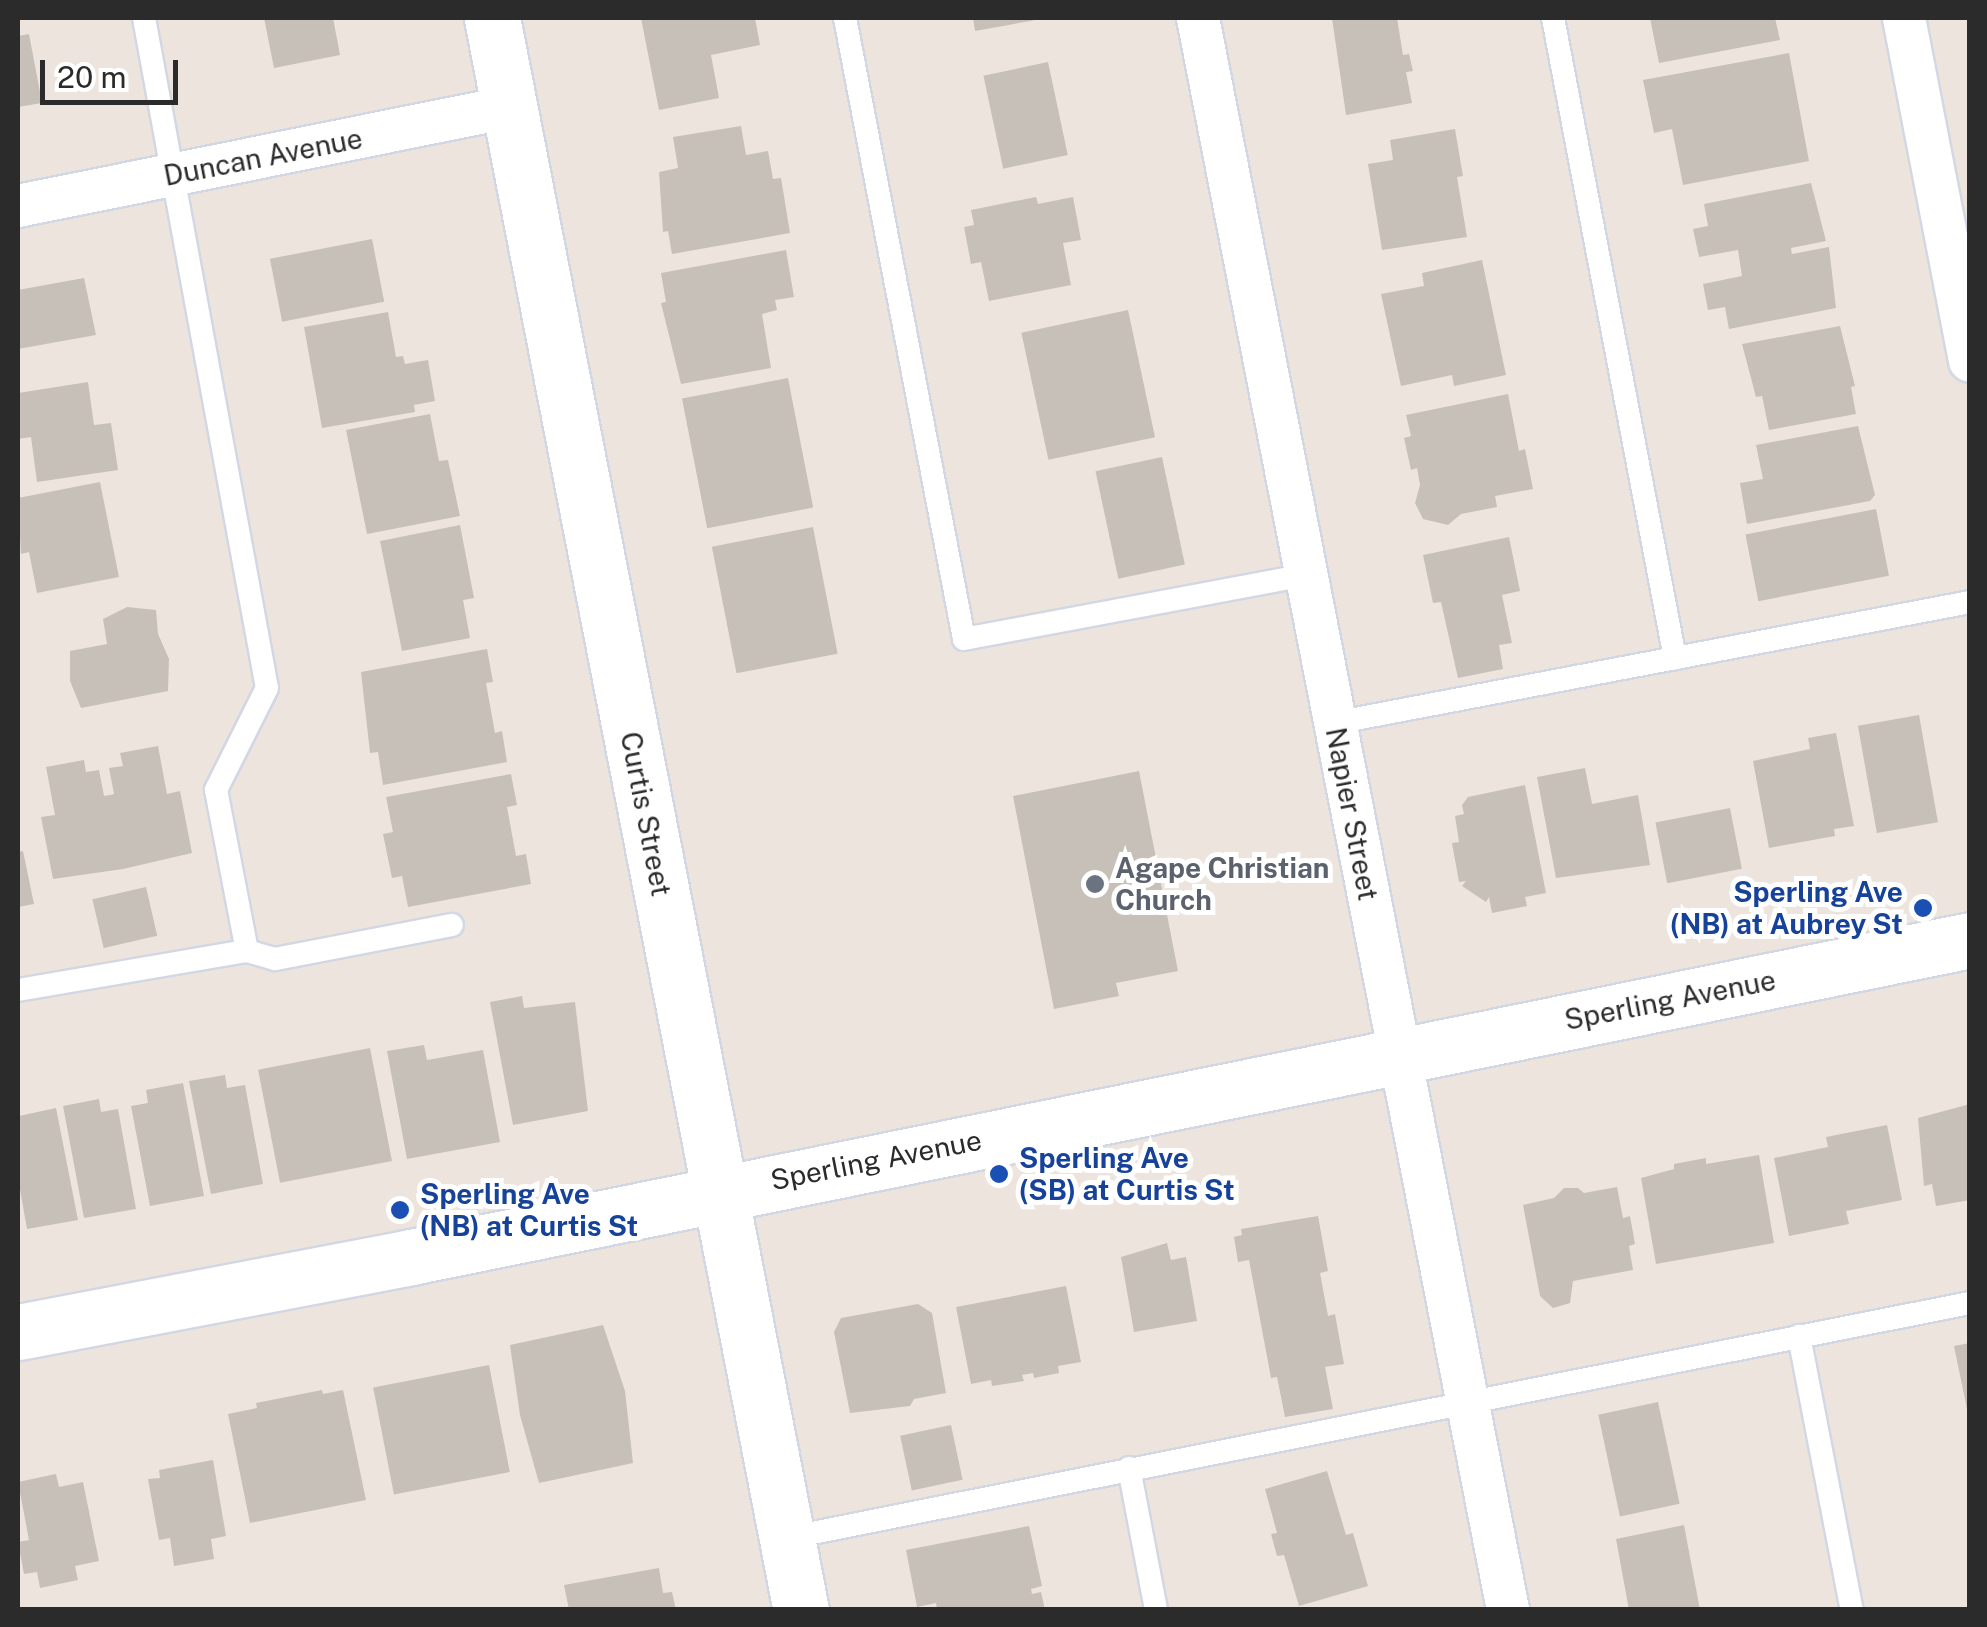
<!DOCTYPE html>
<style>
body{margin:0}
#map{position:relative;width:1987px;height:1627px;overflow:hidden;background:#ede5dd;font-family:"Public Sans",sans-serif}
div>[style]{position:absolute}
.building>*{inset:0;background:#c6c0b9;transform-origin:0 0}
.roads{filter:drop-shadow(2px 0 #d2d7e4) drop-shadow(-2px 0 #d2d7e4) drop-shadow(0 2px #d2d7e4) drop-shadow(0 -2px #d2d7e4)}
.service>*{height:22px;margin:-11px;padding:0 11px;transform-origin:11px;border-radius:11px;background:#fff}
.minor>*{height:42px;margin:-21px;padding:0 21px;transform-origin:21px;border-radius:21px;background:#fff}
.tertiary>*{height:55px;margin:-27.5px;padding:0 27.5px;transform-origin:27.5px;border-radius:27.5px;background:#fff}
.dots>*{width:28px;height:28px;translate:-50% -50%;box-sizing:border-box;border:5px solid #fff;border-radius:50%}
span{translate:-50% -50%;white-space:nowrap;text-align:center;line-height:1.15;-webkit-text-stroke:10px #fff;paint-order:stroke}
.street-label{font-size:28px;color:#2b2b2b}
.worship-label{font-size:28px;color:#5b616d;font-weight:700}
.left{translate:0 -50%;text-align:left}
.transit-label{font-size:28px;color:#164399;font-weight:700}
.right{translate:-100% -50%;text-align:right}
.frame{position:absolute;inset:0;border:20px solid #2b2b2b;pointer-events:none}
.scale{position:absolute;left:40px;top:60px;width:138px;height:45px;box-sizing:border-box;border:5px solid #2b2b2b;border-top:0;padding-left:12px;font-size:30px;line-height:35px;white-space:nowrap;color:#2b2b2b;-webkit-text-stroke:8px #fff;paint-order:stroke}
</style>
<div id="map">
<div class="building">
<div style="clip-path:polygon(264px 18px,333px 18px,340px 55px,274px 68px)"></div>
<div style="clip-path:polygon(641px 18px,755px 18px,760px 45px,711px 55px,719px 98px,659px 110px)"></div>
<div style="clip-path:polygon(973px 18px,1041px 18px,1041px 19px,975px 31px)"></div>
<div style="clip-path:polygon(1332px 18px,1397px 18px,1403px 55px,1409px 54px,1413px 71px,1406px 72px,1412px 103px,1346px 115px)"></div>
<div style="clip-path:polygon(1650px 18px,1775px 18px,1780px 40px,1659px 63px)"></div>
<div style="clip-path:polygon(29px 34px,42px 103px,18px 107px,18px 36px)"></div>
<div style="clip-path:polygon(1789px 53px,1809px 161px,1683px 185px,1672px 129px,1654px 133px,1643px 80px)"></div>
<div style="left:1048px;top:62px;width:95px;height:66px;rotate:78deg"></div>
<div style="clip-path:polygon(741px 126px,746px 155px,768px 151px,773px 179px,781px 178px,790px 233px,672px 254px,668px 231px,663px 232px,659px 172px,678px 168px,673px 137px)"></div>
<div style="clip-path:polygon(1455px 129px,1463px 176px,1457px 177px,1467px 237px,1382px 250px,1368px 164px,1393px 160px,1390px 140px)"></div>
<div style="clip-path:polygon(1811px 183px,1826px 241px,1791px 248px,1792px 254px,1829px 247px,1836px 308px,1729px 329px,1725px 307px,1708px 310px,1703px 284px,1742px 276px,1738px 250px,1699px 257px,1693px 229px,1708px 226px,1704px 204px)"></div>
<div style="clip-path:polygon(1036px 197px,1038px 204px,1073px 197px,1081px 240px,1063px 243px,1071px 285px,989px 301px,981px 262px,971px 264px,964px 227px,974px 225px,971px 210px)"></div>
<div style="left:372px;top:239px;width:64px;height:104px;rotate:79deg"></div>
<div style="clip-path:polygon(786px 250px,794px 297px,775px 300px,777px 310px,762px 314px,771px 368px,681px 384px,661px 303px,666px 302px,661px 273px)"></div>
<div style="clip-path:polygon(1482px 260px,1506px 375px,1454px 386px,1452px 375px,1401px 386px,1381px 294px,1424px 286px,1422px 273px)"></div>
<div style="clip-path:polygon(84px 278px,96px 335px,18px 349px,18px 290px)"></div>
<div style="left:1128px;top:310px;width:130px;height:109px;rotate:78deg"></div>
<div style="clip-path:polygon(388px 312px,396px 357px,403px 356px,405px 364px,428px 360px,435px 401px,414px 405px,415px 412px,322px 428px,304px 327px)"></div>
<div style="clip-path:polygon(1840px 326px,1855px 386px,1851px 387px,1856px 414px,1769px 430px,1762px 396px,1756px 397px,1742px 344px)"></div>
<div style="left:788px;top:378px;width:132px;height:108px;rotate:79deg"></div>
<div style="clip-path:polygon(88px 382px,94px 425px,111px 423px,118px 470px,37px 482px,31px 437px,18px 439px,18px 393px)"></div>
<div style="clip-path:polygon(1508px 394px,1519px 451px,1525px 449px,1533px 489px,1495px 496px,1497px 507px,1461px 514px,1448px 525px,1423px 519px,1415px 503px,1420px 485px,1417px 468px,1411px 470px,1404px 438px,1411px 436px,1406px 415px)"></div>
<div style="clip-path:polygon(430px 414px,439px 461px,448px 460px,460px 516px,367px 534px,346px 430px)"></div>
<div style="clip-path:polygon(1858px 426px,1875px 495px,1870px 501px,1747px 524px,1740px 483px,1763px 479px,1756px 445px)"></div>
<div style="left:1162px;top:457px;width:110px;height:68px;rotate:78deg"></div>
<div style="clip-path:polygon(100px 482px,119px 577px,37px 593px,29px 552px,21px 554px,18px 498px)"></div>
<div style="left:1876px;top:509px;width:68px;height:133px;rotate:79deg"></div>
<div style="clip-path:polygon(460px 525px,474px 598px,463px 600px,470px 638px,402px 651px,380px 541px)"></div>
<div style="left:813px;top:527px;width:129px;height:103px;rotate:79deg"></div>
<div style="clip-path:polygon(1509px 537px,1520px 591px,1502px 595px,1512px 643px,1499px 645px,1503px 669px,1458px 678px,1441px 602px,1433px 603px,1423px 555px)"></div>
<div style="clip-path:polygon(127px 607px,156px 610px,158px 634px,169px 659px,168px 691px,81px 708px,70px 681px,70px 651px,107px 644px,103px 619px)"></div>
<div style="clip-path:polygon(487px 649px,493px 682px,486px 683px,495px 733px,502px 731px,507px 762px,383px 785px,378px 752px,370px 753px,361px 672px)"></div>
<div style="left:1919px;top:715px;width:109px;height:62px;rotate:80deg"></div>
<div style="clip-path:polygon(1836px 733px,1854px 826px,1834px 829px,1835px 836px,1769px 848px,1753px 761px,1810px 749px,1808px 738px)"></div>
<div style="clip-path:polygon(158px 746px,167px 794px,180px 791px,192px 853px,123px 869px,53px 879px,41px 817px,55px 815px,46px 767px,84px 760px,86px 772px,99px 770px,104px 796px,110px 795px,114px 794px,109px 768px,123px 766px,120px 753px)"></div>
<div style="clip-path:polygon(1585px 768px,1592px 804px,1638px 795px,1650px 865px,1556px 878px,1537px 777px)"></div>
<div style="clip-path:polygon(1139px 771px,1178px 971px,1116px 983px,1119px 996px,1054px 1009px,1013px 796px)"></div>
<div style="clip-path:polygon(511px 774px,517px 805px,507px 807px,516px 856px,526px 854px,531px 884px,408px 907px,402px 876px,392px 878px,383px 834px,393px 832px,386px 797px)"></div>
<div style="clip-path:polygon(1525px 785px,1546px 893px,1525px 897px,1527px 906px,1492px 913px,1489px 897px,1486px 902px,1462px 886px,1466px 881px,1459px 882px,1452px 843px,1459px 842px,1455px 816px,1464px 814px,1462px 805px,1468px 797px)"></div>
<div style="left:1730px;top:808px;width:62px;height:76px;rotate:79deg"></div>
<div style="clip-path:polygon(23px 851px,34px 904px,18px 907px,18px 852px)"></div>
<div style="left:146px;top:887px;width:50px;height:55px;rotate:77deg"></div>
<div style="clip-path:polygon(522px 996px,524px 1008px,575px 1002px,588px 1111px,513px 1125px,490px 1002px)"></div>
<div style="clip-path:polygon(424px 1045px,427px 1060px,483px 1050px,500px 1142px,407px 1159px,387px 1051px)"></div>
<div style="left:370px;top:1048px;width:115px;height:114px;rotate:79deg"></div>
<div style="clip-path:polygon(225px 1075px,227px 1088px,245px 1085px,263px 1184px,211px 1194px,189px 1081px)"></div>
<div style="clip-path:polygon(183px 1083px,204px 1196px,150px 1206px,131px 1106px,148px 1103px,146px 1090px)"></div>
<div style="clip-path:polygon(99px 1099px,101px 1112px,118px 1109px,136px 1209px,84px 1218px,63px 1106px)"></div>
<div style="clip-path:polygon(1970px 1104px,1970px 1200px,1936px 1206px,1932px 1184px,1924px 1186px,1918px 1118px)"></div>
<div style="clip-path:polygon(56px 1108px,78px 1220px,27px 1229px,18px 1178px,19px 1116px)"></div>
<div style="clip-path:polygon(1887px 1125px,1902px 1200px,1846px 1211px,1849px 1224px,1789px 1236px,1774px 1158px,1828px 1147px,1826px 1137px)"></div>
<div style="clip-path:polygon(1759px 1155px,1774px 1243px,1656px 1264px,1641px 1178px,1674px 1169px,1674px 1164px,1706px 1158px,1706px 1164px)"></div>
<div style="clip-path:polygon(1617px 1187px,1623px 1218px,1630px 1216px,1635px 1244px,1629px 1246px,1633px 1270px,1573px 1281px,1570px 1303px,1553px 1308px,1540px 1296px,1523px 1205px,1554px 1198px,1564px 1188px,1578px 1188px,1584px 1193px)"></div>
<div style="clip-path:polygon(1318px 1216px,1328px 1271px,1320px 1273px,1328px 1316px,1335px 1314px,1344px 1364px,1325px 1367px,1333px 1409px,1285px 1417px,1277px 1377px,1271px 1378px,1249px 1260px,1238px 1262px,1234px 1237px,1242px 1235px,1241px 1229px)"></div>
<div style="clip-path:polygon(1167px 1243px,1171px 1260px,1186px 1257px,1197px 1321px,1134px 1332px,1121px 1257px)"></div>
<div style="clip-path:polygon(1066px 1286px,1081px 1362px,1058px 1366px,1059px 1373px,1034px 1378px,1033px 1373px,1022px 1375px,1024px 1381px,992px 1386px,991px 1380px,971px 1384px,956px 1307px)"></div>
<div style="clip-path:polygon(918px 1304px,932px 1313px,946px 1393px,914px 1399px,910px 1406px,850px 1413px,834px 1332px,841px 1318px)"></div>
<div style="clip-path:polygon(603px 1325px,625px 1391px,633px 1463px,539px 1483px,520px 1415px,510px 1345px)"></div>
<div style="clip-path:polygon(1970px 1343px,1970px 1413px,1968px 1414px,1954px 1346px)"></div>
<div style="left:489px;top:1365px;width:109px;height:118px;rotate:79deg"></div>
<div style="clip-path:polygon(322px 1390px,323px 1394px,343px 1390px,366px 1500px,250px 1523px,228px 1414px,257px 1408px,256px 1403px)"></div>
<div style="left:1658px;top:1402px;width:104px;height:61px;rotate:78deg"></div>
<div style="left:951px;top:1425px;width:56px;height:52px;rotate:78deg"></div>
<div style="clip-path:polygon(213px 1460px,226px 1536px,211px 1539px,214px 1559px,174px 1566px,170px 1538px,159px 1540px,148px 1479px,160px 1478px,159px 1470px)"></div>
<div style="clip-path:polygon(1327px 1471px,1346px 1535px,1353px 1533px,1368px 1586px,1299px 1606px,1284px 1555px,1277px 1556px,1271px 1534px,1277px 1533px,1265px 1489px)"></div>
<div style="clip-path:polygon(56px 1474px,59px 1487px,83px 1482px,99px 1561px,75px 1566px,78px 1580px,40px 1588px,37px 1572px,24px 1574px,18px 1542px,29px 1540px,18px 1482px)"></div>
<div style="clip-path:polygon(1684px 1525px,1700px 1610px,1629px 1610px,1616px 1539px)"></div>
<div style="clip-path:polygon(1029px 1526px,1042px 1586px,1031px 1589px,1032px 1594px,1041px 1592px,1045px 1610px,937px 1610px,936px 1603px,917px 1607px,906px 1550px)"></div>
<div style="clip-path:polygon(659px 1568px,663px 1593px,672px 1592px,676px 1610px,569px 1610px,564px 1585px)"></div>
</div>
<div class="roads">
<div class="service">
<div style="left:144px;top:18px;width:681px;rotate:79.6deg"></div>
<div style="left:267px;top:688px;width:114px;rotate:116.6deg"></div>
<div style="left:216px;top:790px;width:164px;rotate:79.1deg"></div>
<div style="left:845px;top:18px;width:632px;rotate:79.15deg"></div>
<div style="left:964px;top:639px;width:349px;rotate:-10.6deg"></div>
<div style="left:1553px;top:18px;width:652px;rotate:79.21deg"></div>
<div style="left:1334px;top:723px;width:647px;rotate:-10.77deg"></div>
<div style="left:18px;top:990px;width:232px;rotate:-9.7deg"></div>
<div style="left:247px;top:951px;width:29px;rotate:16deg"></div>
<div style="left:275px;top:959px;width:180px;rotate:-10.9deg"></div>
<div style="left:1799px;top:1336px;width:279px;rotate:79.1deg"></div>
<div style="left:1129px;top:1468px;width:145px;rotate:79.2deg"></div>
<div style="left:787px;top:1538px;width:1206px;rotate:-11.24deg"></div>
</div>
<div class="minor">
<div style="left:1198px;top:18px;width:1622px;rotate:78.98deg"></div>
<div style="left:1904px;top:18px;width:349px;rotate:79.1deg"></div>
<div style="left:18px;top:206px;width:501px;rotate:-11.4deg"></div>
</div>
<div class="tertiary">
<div style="left:492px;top:18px;width:1622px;rotate:79.02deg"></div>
<div style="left:18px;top:1332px;width:400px;rotate:-10.8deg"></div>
<div style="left:411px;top:1257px;width:1591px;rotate:-11.49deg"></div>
</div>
</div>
<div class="dots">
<div style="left:1095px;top:884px;background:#6b7280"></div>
<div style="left:1923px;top:908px;background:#1a4fb4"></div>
<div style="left:999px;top:1174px;background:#1a4fb4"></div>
<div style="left:400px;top:1210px;background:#1a4fb4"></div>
</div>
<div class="street-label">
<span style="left:263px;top:157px;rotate:-11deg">Duncan Avenue</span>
<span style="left:646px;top:814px;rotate:79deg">Curtis Street</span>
<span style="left:1352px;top:814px;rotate:79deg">Napier Street</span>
<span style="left:1670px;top:1000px;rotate:-11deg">Sperling Avenue</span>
<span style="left:876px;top:1160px;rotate:-11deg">Sperling Avenue</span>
</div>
<div class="worship-label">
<span class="left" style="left:1115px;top:884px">Agape Christian<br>Church</span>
</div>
<div class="transit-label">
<span class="right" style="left:1903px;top:908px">Sperling Ave<br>(NB) at Aubrey St</span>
<span class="left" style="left:1019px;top:1174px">Sperling Ave<br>(SB) at Curtis St</span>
<span class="left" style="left:420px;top:1210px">Sperling Ave<br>(NB) at Curtis St</span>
</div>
<div class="frame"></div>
<div class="scale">20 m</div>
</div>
